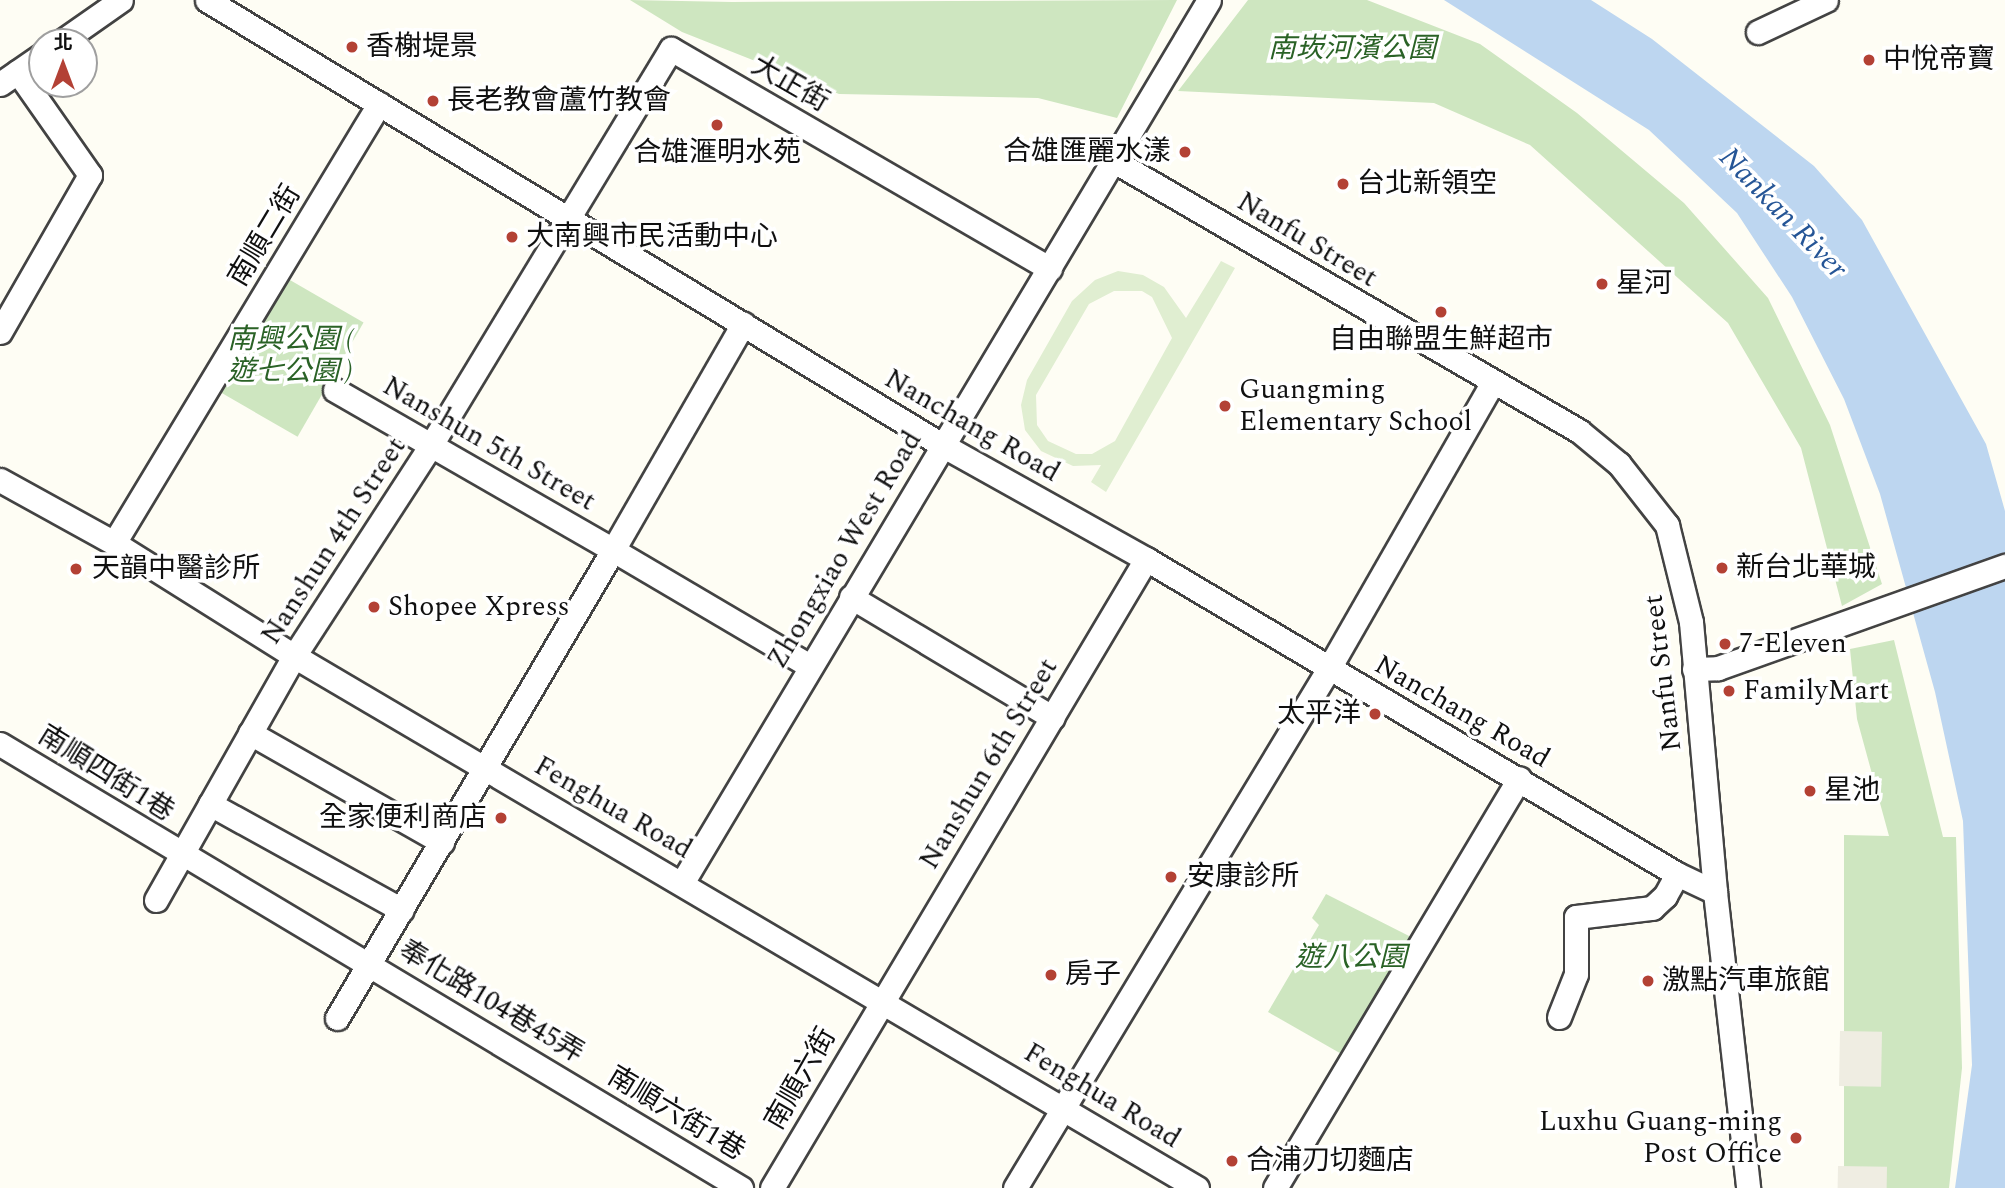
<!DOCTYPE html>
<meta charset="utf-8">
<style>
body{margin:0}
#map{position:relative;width:2005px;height:1188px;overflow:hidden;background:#fefdf4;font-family:Spectral,"Noto Sans TC",serif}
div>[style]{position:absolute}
.green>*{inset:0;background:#cee6c0;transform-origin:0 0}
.pitch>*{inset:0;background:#e0eed1}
.plaza>*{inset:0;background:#efede2;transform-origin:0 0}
.water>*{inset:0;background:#bdd6f0}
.roads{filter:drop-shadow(2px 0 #434343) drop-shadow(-2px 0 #434343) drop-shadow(0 2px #434343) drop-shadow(0 -2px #434343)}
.minor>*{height:23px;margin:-11.5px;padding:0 11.5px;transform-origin:11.5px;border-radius:11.5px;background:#fff}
.dots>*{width:19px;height:19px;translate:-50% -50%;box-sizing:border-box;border:4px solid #fff;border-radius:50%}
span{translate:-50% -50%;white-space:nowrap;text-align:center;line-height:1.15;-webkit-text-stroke:7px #fff;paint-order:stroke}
.poi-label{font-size:28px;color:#101010}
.left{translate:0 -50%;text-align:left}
.right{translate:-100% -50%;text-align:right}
.park-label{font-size:28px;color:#2a6226;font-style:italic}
.street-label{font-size:28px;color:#101010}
.water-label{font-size:30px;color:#255596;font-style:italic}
.north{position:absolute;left:28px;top:28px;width:70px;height:70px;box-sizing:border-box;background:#fff;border:2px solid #9f9f9f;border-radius:50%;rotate:0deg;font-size:19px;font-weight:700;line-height:28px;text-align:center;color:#101010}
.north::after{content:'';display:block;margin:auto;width:24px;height:32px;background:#b34135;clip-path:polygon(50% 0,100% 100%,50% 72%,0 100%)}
</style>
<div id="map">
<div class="green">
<div style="clip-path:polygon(630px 0,732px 2px,1177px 0,1117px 118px,1038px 98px,839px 94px,682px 32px)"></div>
<div style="clip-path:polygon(1248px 0,1367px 0,1480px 44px,1577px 113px,1684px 203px,1768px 298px,1830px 425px,1882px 584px,1842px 606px,1801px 448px,1728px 323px,1530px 145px,1434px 103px,1178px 91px)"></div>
<div style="left:283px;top:276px;width:93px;height:132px;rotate:30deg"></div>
<div style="clip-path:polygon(1894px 640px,1943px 837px,1956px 837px,1962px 1068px,1949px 1188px,1844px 1188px,1844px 835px,1889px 836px,1857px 719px,1850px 649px)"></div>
<div style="clip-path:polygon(1326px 894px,1415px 939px,1345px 1056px,1268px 1012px,1319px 925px,1312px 918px)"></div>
</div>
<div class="pitch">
<div style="clip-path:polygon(evenodd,1221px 261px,1235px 268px,1106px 492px,1091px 482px,1101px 465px,1073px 466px,1041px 451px,1025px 430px,1021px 405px,1027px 380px,1072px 301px,1095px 280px,1118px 271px,1143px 275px,1164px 287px,1186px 318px,1221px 261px,1114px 291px,1142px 291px,1152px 297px,1172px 338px,1115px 441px,1092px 454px,1076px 454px,1048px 441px,1037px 425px,1036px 395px,1089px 304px,1114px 291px)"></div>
</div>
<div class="plaza">
<div style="left:1840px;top:1031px;width:42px;height:55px;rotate:1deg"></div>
<div style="left:1838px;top:1166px;width:49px;height:22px;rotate:1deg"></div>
</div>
<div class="water">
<div style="clip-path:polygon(1444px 0,1591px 0,1652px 39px,1814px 166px,1862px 220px,1986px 444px,2005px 511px,2005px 1188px,1955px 1188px,1972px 1065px,1963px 821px,1935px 692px,1880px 494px,1844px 399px,1792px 297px,1737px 213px,1649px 130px)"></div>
</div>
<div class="roads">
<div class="minor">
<div style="left:207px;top:0;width:859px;rotate:31.19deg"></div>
<div style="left:942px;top:445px;width:234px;rotate:29.2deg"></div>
<div style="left:1146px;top:559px;width:617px;rotate:30.68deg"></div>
<div style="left:1677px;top:874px;width:42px;rotate:25.3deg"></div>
<div style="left:1758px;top:32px;width:75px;rotate:-25.2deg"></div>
<div style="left:61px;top:42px;width:73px;rotate:-35deg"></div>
<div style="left:0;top:84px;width:51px;rotate:-34.6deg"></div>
<div style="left:1114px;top:161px;width:538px;rotate:30.14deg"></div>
<div style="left:1579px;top:431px;width:52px;rotate:39.5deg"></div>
<div style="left:1619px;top:464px;width:78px;rotate:51.8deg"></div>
<div style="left:1667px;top:525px;width:100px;rotate:76.1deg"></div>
<div style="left:1691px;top:622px;width:271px;rotate:84.9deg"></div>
<div style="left:1715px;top:892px;width:298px;rotate:83.6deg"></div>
<div style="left:0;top:332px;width:181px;rotate:-60.2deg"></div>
<div style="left:90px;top:175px;width:126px;rotate:-125deg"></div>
<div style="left:335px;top:390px;width:321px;rotate:29.9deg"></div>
<div style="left:613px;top:550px;width:261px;rotate:-60.1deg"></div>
<div style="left:0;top:480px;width:130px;rotate:28.9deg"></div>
<div style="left:114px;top:543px;width:213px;rotate:32.1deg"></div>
<div style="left:294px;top:656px;width:1048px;rotate:30.5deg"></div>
<div style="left:114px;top:543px;width:513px;rotate:-58.88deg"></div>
<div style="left:851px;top:597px;width:235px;rotate:30.9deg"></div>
<div style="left:1694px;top:669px;width:24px;rotate:-2deg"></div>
<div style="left:1718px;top:668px;width:305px;rotate:-19.6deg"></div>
<div style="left:250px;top:733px;width:221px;rotate:29.6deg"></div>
<div style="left:0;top:744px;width:864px;rotate:30.93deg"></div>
<div style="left:210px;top:804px;width:219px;rotate:28.9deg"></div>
<div style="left:682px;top:883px;width:1028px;rotate:-59.17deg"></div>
<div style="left:156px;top:900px;width:280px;rotate:-60.5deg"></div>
<div style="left:294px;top:656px;width:252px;rotate:-57deg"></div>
<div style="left:431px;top:445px;width:463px;rotate:-58.8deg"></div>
<div style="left:671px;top:49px;width:438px;rotate:30.1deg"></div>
<div style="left:1559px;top:1017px;width:46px;rotate:-68.4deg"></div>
<div style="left:1576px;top:974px;width:57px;rotate:-90deg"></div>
<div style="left:1576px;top:917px;width:77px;rotate:-6.8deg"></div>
<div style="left:1652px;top:908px;width:18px;rotate:-43deg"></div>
<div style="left:1665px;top:896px;width:25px;rotate:-61deg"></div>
<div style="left:337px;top:1018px;width:543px;rotate:-59.47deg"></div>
<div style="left:613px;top:550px;width:229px;rotate:30.5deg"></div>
<div style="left:772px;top:1188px;width:732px;rotate:-59.26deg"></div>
<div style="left:1015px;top:1188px;width:605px;rotate:-58.86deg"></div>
<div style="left:1328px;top:670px;width:330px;rotate:-60.2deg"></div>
<div style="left:1275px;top:1188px;width:477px;rotate:-59.2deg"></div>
</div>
</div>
<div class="dots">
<div style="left:352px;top:47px;background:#b34135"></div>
<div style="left:1869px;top:60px;background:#b34135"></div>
<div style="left:433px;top:101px;background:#b34135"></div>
<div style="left:717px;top:125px;background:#b34135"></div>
<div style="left:1185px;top:152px;background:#b34135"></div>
<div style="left:1343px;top:184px;background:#b34135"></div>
<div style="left:512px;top:237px;background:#b34135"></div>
<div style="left:1602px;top:284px;background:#b34135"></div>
<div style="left:1441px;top:312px;background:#b34135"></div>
<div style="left:1225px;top:406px;background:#b34135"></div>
<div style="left:1722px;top:568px;background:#b34135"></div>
<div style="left:76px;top:569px;background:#b34135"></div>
<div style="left:374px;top:607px;background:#b34135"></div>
<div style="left:1725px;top:644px;background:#b34135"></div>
<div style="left:1729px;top:691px;background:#b34135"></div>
<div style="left:1375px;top:714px;background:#b34135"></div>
<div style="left:1810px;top:791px;background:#b34135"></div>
<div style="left:501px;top:818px;background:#b34135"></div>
<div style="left:1171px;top:877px;background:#b34135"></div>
<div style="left:1051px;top:975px;background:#b34135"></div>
<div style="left:1648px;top:981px;background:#b34135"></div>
<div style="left:1796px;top:1138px;background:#b34135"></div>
<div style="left:1232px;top:1161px;background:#b34135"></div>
</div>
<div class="poi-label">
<span class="left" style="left:366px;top:47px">香榭堤景</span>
<span class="left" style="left:1883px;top:60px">中悅帝寶</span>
<span class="left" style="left:447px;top:101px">長老教會蘆竹教會</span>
<span class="right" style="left:1171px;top:152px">合雄匯麗水漾</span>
<span style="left:717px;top:153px">合雄滙明水苑</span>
<span class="left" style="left:1357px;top:184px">台北新領空</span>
<span class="left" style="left:526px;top:237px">大南興市民活動中心</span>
<span class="left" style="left:1616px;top:284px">星河</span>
<span style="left:1441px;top:340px">自由聯盟生鮮超市</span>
<span class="left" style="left:1239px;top:406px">Guangming<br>Elementary School</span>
<span class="left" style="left:1736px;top:568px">新台北華城</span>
<span class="left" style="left:92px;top:569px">天韻中醫診所</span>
<span class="left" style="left:388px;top:607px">Shopee Xpress</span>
<span class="left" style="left:1739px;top:644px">7-Eleven</span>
<span class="left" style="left:1743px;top:691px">FamilyMart</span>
<span class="right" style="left:1361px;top:714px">太平洋</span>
<span class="left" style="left:1824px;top:791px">星池</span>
<span class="right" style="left:487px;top:818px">全家便利商店</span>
<span class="left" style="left:1187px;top:877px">安康診所</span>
<span class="left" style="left:1065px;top:975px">房子</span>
<span class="left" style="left:1662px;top:981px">激點汽車旅館</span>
<span class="right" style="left:1782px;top:1138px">Luxhu Guang-ming<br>Post Office</span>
<span class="left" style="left:1246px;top:1161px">合浦刀切麵店</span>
</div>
<div class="park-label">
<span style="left:1352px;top:49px">南崁河濱公園</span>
<span style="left:290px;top:356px">南興公園 (<br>遊七公園 )</span>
<span style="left:1351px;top:958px">遊八公園</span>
</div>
<div class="street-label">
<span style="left:790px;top:84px;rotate:30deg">大正街</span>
<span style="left:265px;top:236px;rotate:-59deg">南順二街</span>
<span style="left:1307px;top:240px;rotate:31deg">Nanfu Street</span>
<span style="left:972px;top:426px;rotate:30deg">Nanchang Road</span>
<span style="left:489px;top:444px;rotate:30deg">Nanshun 5th Street</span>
<span style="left:334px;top:541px;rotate:-57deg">Nanshun 4th Street</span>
<span style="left:845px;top:550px;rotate:-59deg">Zhongxiao West Road</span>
<span style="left:1663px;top:673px;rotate:-97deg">Nanfu Street</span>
<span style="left:1462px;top:712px;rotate:30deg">Nanchang Road</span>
<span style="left:989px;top:764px;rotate:-59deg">Nanshun 6th Street</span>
<span style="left:106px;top:774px;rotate:32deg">南順四街1巷</span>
<span style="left:613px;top:808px;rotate:30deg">Fenghua Road</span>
<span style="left:491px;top:1002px;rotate:31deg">奉化路104巷45弄</span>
<span style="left:801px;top:1079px;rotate:-60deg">南順六街</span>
<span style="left:1102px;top:1096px;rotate:31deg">Fenghua Road</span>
<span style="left:676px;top:1114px;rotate:31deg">南順六街1巷</span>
</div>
<div class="water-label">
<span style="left:1783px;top:213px;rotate:46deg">Nankan River</span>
</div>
<div class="north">北</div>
</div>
